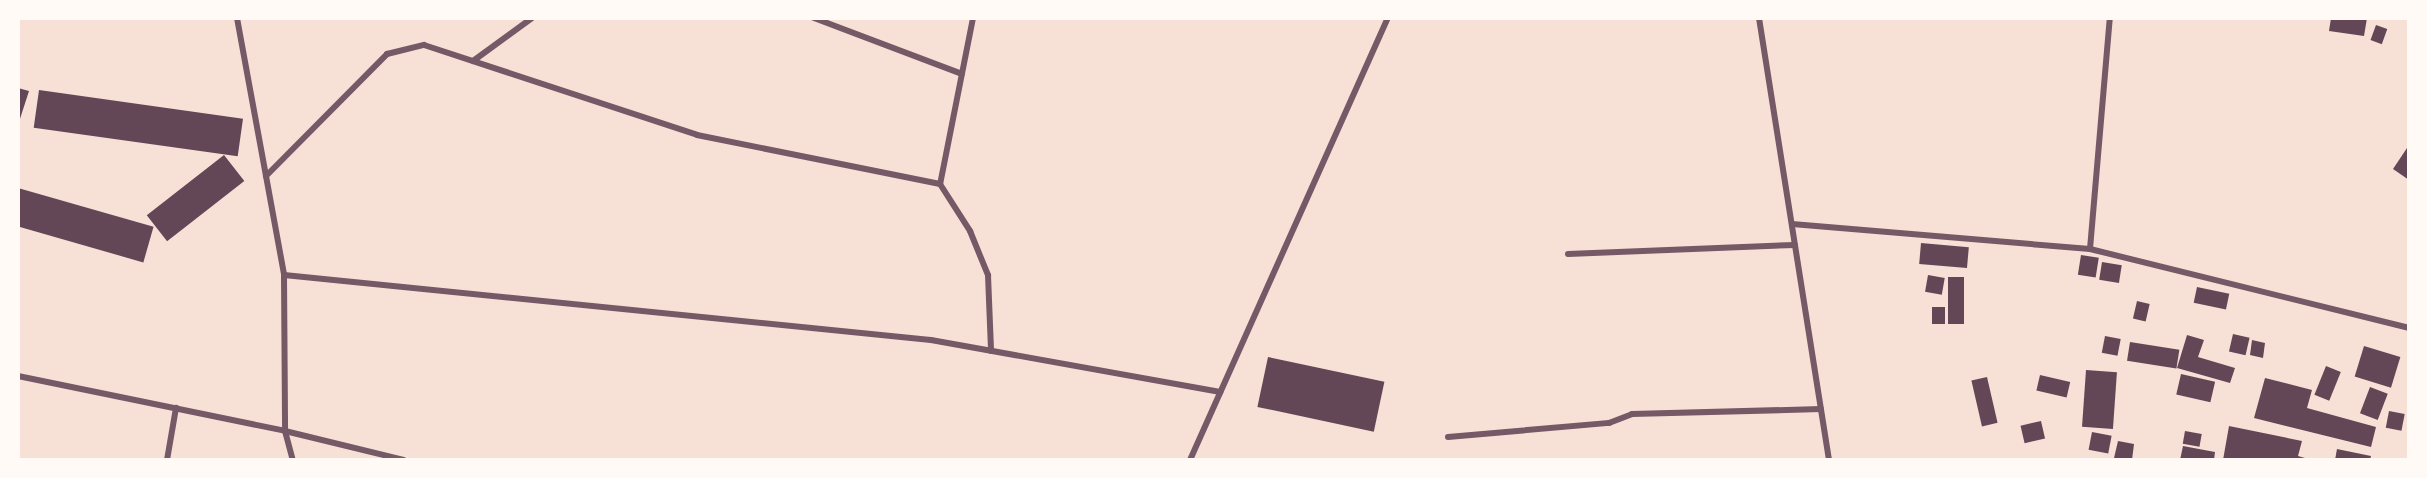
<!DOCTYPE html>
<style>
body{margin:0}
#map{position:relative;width:2427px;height:478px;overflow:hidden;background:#f7e1d7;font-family:"Golos Text",sans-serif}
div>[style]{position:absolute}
.building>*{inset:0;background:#644757;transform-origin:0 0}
.minor>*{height:6px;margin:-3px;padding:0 3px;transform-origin:3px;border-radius:3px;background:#755966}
span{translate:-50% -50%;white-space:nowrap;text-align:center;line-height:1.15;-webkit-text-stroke:5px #fffaf5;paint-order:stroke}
.frame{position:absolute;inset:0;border:20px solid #fffaf5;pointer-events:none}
</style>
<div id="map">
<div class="building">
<div style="clip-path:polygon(2331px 18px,2367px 18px,2364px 36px,2329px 31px)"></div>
<div style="left:2376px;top:25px;width:12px;height:16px;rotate:20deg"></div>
<div style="clip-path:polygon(18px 88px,29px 91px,18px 125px)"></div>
<div style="left:39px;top:90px;width:206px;height:38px;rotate:8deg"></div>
<div style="clip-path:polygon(2409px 145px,2409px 180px,2393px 169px)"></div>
<div style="left:224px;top:155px;width:33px;height:98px;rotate:52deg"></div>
<div style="left:18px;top:188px;width:141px;height:37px;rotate:16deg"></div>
<div style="left:1921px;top:243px;width:48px;height:21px;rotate:5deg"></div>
<div style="left:2081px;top:255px;width:18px;height:20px;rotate:9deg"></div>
<div style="left:2102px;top:262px;width:20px;height:18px;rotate:9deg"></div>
<div style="left:1928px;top:275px;width:17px;height:17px;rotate:10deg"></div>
<div style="left:1948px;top:277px;width:16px;height:47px"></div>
<div style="left:2197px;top:287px;width:33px;height:16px;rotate:12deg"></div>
<div style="left:2137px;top:301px;width:13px;height:18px;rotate:13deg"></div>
<div style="left:1932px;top:307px;width:13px;height:17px"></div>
<div style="left:2233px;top:334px;width:17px;height:18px;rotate:13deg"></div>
<div style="clip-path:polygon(2187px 335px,2204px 340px,2198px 357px,2235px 368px,2230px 383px,2177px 368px)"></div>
<div style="left:2105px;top:336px;width:16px;height:17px;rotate:11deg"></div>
<div style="clip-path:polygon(2252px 340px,2265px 343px,2263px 358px,2250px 355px)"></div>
<div style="left:2130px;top:342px;width:50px;height:19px;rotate:9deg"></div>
<div style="left:2364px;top:346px;width:38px;height:32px;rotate:17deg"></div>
<div style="left:1268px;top:357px;width:119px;height:51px;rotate:12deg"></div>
<div style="left:2326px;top:366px;width:16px;height:31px;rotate:22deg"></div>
<div style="left:2086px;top:370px;width:31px;height:57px;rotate:4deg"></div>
<div style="left:2181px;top:374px;width:35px;height:21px;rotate:13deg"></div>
<div style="left:2040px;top:375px;width:31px;height:16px;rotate:13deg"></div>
<div style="left:1987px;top:377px;width:47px;height:16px;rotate:77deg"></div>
<div style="clip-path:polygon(2265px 378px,2312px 390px,2307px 408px,2376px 427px,2371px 447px,2254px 418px)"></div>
<div style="left:2370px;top:387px;width:19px;height:28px;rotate:21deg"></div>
<div style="left:2389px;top:411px;width:16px;height:17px;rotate:11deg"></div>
<div style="left:2041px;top:421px;width:18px;height:21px;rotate:77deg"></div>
<div style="clip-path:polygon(2229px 426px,2302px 441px,2298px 456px,2312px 460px,2223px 460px)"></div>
<div style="left:2185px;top:431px;width:17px;height:13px;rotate:10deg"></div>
<div style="left:2092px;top:432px;width:20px;height:18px;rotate:11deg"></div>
<div style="clip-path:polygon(2118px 441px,2134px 444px,2132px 460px,2114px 458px)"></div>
<div style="clip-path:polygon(2183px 446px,2215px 452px,2214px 460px,2180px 460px)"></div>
<div style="clip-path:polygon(2337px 449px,2371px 456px,2370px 460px,2335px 460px)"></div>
</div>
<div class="minor">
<div style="left:237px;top:18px;width:261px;rotate:79.6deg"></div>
<div style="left:284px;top:275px;width:156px;rotate:89.6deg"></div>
<div style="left:285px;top:431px;width:30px;rotate:75deg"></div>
<div style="left:814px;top:18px;width:158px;rotate:20.7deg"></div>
<div style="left:973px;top:18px;width:169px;rotate:101.2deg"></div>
<div style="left:940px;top:184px;width:56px;rotate:57.4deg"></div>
<div style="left:970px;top:231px;width:48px;rotate:67.8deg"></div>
<div style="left:988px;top:275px;width:76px;rotate:87.7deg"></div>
<div style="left:1759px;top:18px;width:448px;rotate:81deg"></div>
<div style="left:473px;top:61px;width:73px;rotate:-36.1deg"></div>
<div style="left:266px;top:176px;width:172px;rotate:-45.2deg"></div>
<div style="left:387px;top:54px;width:38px;rotate:-14deg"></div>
<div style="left:424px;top:45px;width:287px;rotate:18.2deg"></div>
<div style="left:697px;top:135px;width:248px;rotate:11.4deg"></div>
<div style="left:1792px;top:224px;width:299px;rotate:4.8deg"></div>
<div style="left:2090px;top:249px;width:329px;rotate:13.9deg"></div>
<div style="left:2090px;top:249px;width:232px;rotate:-85.1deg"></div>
<div style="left:1568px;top:254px;width:227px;rotate:-2.3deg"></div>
<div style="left:284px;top:275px;width:650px;rotate:5.74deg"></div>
<div style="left:931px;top:340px;width:294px;rotate:10.2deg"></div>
<div style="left:18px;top:376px;width:273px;rotate:11.6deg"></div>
<div style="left:285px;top:431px;width:122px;rotate:13.7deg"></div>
<div style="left:1448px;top:437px;width:162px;rotate:-5deg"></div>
<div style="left:1609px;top:423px;width:25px;rotate:-21deg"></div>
<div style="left:1632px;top:414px;width:189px;rotate:-1.5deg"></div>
<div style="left:167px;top:460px;width:53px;rotate:-80.2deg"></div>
<div style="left:1190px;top:460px;width:484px;rotate:-65.9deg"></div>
</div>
<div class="frame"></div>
</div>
